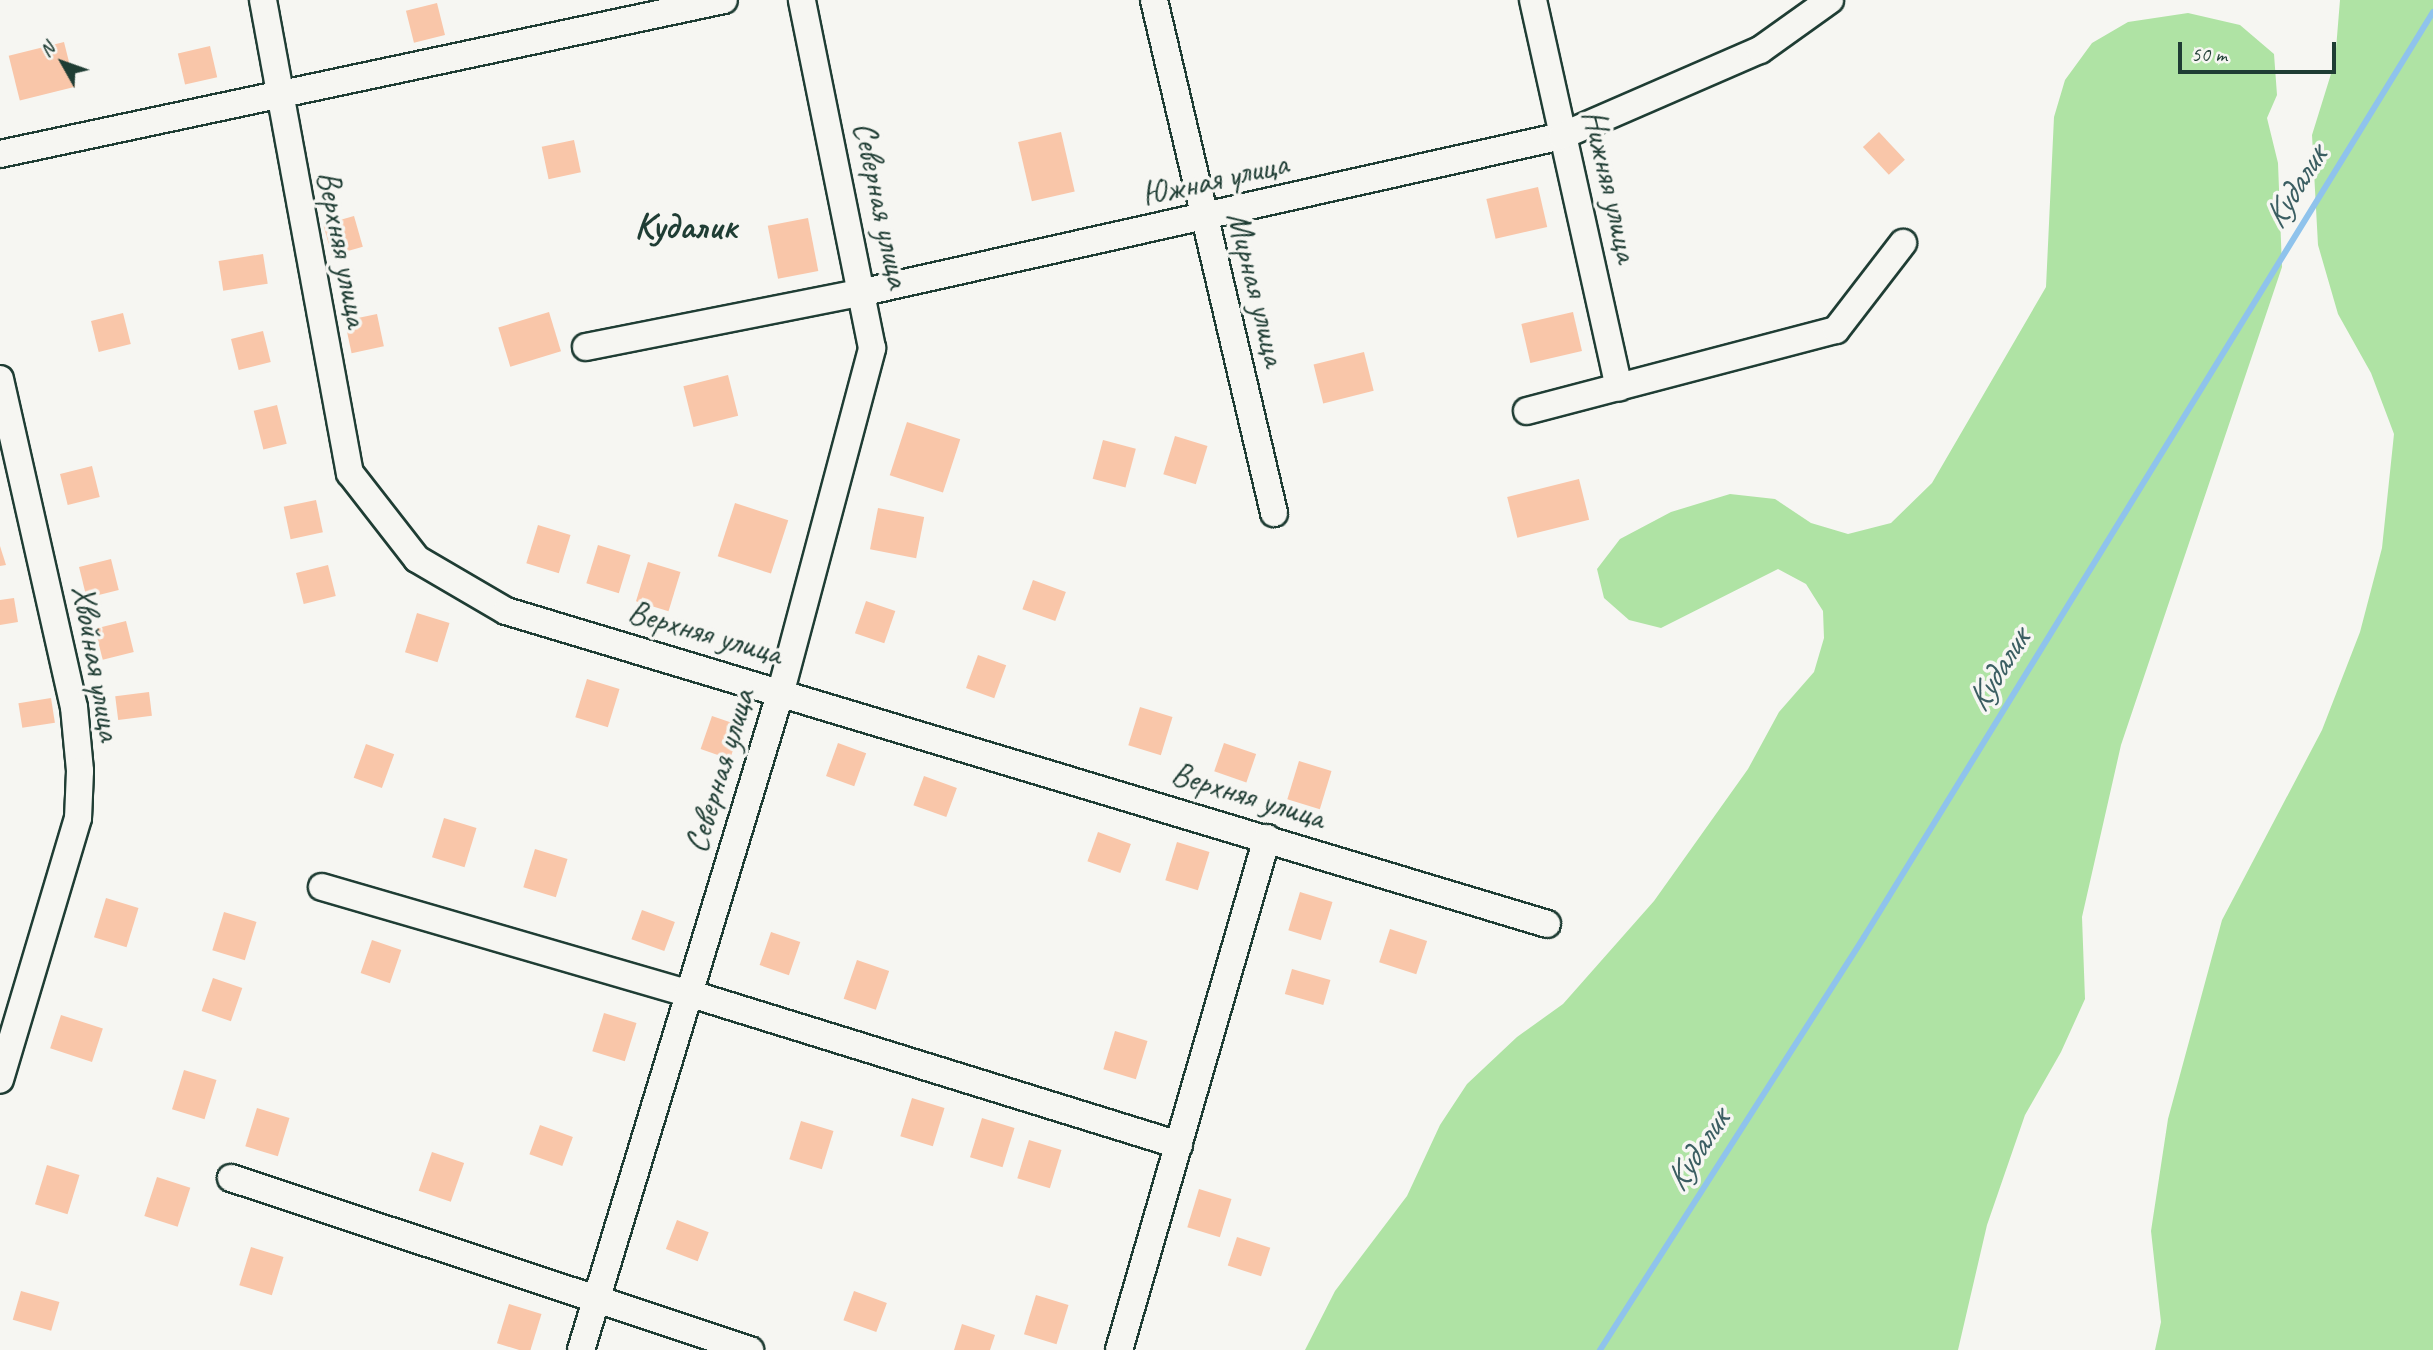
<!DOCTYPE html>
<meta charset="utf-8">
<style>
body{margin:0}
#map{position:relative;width:2433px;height:1350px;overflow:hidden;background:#f6f6f2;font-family:Caveat,sans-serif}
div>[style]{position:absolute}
.green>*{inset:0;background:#afe3a4}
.stream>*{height:6px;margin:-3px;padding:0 3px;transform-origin:3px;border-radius:3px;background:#8fc3ec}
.building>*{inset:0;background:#f9c6a9;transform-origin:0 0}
.roads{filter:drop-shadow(2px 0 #1f3d34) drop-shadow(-2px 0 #1f3d34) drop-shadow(0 2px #1f3d34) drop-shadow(0 -2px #1f3d34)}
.minor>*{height:26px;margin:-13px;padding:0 13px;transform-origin:13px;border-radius:13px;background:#f6f6f2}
span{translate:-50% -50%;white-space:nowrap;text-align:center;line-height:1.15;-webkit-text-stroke:7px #f6f6f2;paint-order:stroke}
.street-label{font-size:33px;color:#1f3d34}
.water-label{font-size:35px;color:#3b5e62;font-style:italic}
.quarter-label{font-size:37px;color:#1f3d34;font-weight:700}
.north{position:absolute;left:28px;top:28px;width:70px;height:70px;-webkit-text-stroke:5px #f6f6f2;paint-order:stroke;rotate:310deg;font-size:19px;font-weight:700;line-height:28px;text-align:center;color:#1f3d34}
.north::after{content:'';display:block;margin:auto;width:24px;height:32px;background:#1f3d34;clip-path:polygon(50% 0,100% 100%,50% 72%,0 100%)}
.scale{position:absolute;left:2178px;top:42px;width:158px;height:32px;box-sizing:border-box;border:4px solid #1f3d34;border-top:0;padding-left:9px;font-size:21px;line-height:24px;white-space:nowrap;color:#1f3d34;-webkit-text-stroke:5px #f6f6f2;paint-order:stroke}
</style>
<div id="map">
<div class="green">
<div style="clip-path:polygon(2340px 0,2433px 0,2433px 1350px,2155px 1350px,2161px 1322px,2151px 1231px,2168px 1119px,2222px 920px,2322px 730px,2360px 632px,2382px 548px,2394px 434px,2371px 373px,2338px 314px,2318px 245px,2312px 135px,2335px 61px)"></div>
<div style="clip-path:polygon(2188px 13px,2240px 25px,2274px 54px,2277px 95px,2267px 118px,2278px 163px,2282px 267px,2121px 745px,2082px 917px,2085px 999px,2061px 1052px,2025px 1115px,1987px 1225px,1958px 1350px,1305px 1350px,1335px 1291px,1407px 1196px,1440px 1125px,1467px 1084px,1517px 1037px,1563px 1004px,1654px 901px,1748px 769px,1779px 712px,1814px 672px,1824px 638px,1823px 611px,1806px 584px,1778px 569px,1661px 628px,1629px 620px,1604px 598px,1597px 569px,1620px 539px,1671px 512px,1730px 494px,1775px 499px,1811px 523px,1848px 534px,1891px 523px,1932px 483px,2046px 287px,2054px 117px,2065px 80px,2092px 43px,2128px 22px)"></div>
</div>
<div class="stream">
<div style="left:1600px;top:1350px;width:490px;rotate:-57.4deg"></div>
<div style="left:1864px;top:937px;width:1086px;rotate:-58.4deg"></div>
</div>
<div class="building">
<div style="left:437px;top:3px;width:33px;height:32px;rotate:76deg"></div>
<div style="left:64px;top:42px;width:46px;height:57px;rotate:76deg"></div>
<div style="left:210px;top:46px;width:32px;height:33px;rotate:77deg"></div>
<div style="left:1061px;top:132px;width:61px;height:44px;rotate:77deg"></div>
<div style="left:1879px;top:132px;width:38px;height:22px;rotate:47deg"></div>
<div style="left:574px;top:140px;width:33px;height:33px;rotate:78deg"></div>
<div style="left:1538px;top:187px;width:41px;height:53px;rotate:77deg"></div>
<div style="left:354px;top:216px;width:32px;height:32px;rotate:74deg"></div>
<div style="left:808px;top:218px;width:54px;height:41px;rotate:79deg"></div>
<div style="left:263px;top:254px;width:30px;height:45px;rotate:81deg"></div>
<div style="left:549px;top:312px;width:41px;height:53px;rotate:73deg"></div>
<div style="left:1573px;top:312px;width:40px;height:53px;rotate:77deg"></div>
<div style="left:123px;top:313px;width:32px;height:33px;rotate:76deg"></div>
<div style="left:377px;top:314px;width:33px;height:33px;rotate:78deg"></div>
<div style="left:263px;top:331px;width:32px;height:33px;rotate:76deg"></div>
<div style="left:1364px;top:352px;width:40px;height:52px;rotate:76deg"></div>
<div style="left:728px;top:375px;width:42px;height:46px;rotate:76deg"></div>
<div style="left:277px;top:405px;width:40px;height:24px;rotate:76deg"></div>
<div style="left:907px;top:422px;width:56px;height:56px;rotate:18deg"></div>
<div style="left:1175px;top:436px;width:34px;height:40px;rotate:17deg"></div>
<div style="left:1103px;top:440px;width:34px;height:40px;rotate:15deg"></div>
<div style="left:92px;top:466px;width:32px;height:33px;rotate:76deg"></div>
<div style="left:1579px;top:479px;width:42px;height:74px;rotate:76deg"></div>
<div style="left:316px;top:500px;width:33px;height:33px;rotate:78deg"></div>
<div style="left:735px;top:503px;width:56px;height:56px;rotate:18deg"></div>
<div style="left:878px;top:508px;width:47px;height:42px;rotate:11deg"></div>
<div style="left:538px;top:525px;width:34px;height:40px;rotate:17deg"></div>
<div style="left:598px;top:545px;width:34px;height:40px;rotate:17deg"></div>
<div style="clip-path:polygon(0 546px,6px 565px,0 566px)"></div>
<div style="left:111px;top:559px;width:32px;height:33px;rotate:76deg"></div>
<div style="left:648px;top:562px;width:34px;height:41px;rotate:17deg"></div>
<div style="left:328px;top:565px;width:32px;height:33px;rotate:76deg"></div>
<div style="left:1033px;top:580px;width:35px;height:31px;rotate:20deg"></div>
<div style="clip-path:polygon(14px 598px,18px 622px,0 625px,0 600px)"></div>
<div style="left:866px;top:601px;width:31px;height:34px;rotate:19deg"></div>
<div style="left:417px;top:613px;width:34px;height:41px;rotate:17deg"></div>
<div style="left:126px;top:621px;width:32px;height:32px;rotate:76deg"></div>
<div style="left:978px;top:655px;width:30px;height:35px;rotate:20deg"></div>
<div style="left:587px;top:679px;width:34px;height:40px;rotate:17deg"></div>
<div style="left:149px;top:692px;width:24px;height:34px;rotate:83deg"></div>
<div style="left:51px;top:698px;width:25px;height:33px;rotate:81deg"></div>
<div style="left:1140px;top:707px;width:34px;height:40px;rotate:17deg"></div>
<div style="left:712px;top:716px;width:31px;height:35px;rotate:19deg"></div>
<div style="left:838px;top:743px;width:30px;height:35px;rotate:20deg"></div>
<div style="left:1224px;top:743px;width:34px;height:30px;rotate:19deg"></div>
<div style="left:366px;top:744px;width:30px;height:36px;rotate:20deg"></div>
<div style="left:1299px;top:761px;width:34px;height:40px;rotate:17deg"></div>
<div style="left:924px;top:776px;width:35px;height:31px;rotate:20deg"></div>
<div style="left:444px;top:818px;width:34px;height:41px;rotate:17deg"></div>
<div style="left:1098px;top:832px;width:35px;height:31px;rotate:20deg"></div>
<div style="left:1177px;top:842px;width:34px;height:40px;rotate:17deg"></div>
<div style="left:535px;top:849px;width:34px;height:40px;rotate:17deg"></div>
<div style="left:1300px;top:892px;width:34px;height:40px;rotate:17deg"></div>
<div style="left:106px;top:898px;width:34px;height:41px;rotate:17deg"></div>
<div style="left:642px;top:910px;width:35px;height:31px;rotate:20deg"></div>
<div style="left:224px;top:912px;width:34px;height:40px;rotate:17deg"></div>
<div style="left:1390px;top:929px;width:39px;height:35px;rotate:18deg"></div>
<div style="left:771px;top:932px;width:31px;height:35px;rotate:19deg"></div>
<div style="left:372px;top:940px;width:31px;height:35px;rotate:19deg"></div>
<div style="left:857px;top:960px;width:34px;height:41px;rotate:19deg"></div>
<div style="left:1292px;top:969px;width:40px;height:26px;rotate:16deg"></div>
<div style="left:213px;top:978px;width:31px;height:35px;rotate:19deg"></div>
<div style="left:604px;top:1013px;width:34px;height:40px;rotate:17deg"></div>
<div style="left:61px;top:1015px;width:44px;height:35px;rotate:18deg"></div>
<div style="left:1115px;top:1031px;width:34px;height:40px;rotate:17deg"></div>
<div style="left:184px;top:1070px;width:34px;height:41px;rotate:17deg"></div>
<div style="left:912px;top:1098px;width:34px;height:40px;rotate:17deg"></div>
<div style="left:257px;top:1108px;width:34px;height:40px;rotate:17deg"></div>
<div style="left:982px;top:1118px;width:34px;height:41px;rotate:17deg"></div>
<div style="left:801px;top:1121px;width:34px;height:40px;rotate:17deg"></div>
<div style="left:540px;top:1125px;width:35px;height:31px;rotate:20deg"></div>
<div style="left:1029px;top:1140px;width:34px;height:40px;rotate:17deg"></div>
<div style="left:432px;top:1152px;width:34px;height:41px;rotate:19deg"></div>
<div style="left:47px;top:1165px;width:34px;height:41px;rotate:17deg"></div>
<div style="left:157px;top:1177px;width:35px;height:41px;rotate:18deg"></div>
<div style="left:1199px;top:1189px;width:34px;height:40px;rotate:17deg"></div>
<div style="left:677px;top:1220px;width:34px;height:31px;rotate:21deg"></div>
<div style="left:1237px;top:1237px;width:35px;height:30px;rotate:18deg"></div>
<div style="left:251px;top:1247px;width:34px;height:40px;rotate:17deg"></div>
<div style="left:21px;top:1291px;width:40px;height:30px;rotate:16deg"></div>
<div style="left:854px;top:1291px;width:35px;height:31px;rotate:20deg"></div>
<div style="left:1036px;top:1295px;width:34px;height:41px;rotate:17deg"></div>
<div style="left:509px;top:1304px;width:34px;height:41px;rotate:17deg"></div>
<div style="clip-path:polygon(962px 1324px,995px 1335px,990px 1350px,954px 1350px)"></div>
</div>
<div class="roads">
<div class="minor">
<div style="left:263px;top:0;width:481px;rotate:79.6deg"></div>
<div style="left:350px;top:473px;width:109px;rotate:52.1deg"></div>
<div style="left:417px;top:559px;width:103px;rotate:30.3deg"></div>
<div style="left:506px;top:611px;width:1087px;rotate:16.73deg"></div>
<div style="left:1154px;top:0;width:527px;rotate:76.83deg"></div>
<div style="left:1533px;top:0;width:397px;rotate:77.5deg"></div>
<div style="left:0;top:154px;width:740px;rotate:-12.01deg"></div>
<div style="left:586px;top:347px;width:283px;rotate:-11.2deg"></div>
<div style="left:864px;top:292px;width:715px;rotate:-12.6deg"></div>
<div style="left:1562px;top:136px;width:216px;rotate:-23.5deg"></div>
<div style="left:1760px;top:50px;width:86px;rotate:-35.5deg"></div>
<div style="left:0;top:379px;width:336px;rotate:77.3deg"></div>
<div style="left:74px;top:707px;width:64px;rotate:84.6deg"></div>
<div style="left:80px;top:771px;width:47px;rotate:92.4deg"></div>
<div style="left:78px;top:818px;width:273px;rotate:106.6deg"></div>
<div style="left:1527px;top:411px;width:319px;rotate:-14.7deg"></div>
<div style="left:1836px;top:330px;width:110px;rotate:-52.4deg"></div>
<div style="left:322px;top:887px;width:381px;rotate:16.2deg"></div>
<div style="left:688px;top:993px;width:514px;rotate:17.2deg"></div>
<div style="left:231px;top:1178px;width:547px;rotate:18.34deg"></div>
<div style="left:581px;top:1350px;width:689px;rotate:-73.12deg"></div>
<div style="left:781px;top:691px;width:355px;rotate:-75.1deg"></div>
<div style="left:872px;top:348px;width:355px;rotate:-101.4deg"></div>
<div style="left:1119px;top:1350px;width:533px;rotate:-73.88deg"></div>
</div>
</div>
<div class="street-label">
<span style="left:1215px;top:180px;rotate:-13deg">Южная улица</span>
<span style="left:1610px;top:186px;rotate:77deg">Нижняя улица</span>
<span style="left:881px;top:205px;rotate:78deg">Северная улица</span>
<span style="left:342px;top:249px;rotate:79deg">Верхняя улица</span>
<span style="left:1256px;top:289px;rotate:76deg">Мирная улица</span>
<span style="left:705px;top:633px;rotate:16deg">Верхняя улица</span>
<span style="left:96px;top:663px;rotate:80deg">Хвойная улица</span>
<span style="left:720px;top:771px;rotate:-73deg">Северная улица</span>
<span style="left:1248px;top:796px;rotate:17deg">Верхняя улица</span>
</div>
<div class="water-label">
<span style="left:2295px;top:187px;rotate:-58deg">Кудалик</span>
<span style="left:1998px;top:670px;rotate:-58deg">Кудалик</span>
<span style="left:1697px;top:1150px;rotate:-57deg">Кудалик</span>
</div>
<div class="quarter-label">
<span style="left:686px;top:226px">Кудалик</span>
</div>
<div class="north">N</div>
<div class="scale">50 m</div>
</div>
